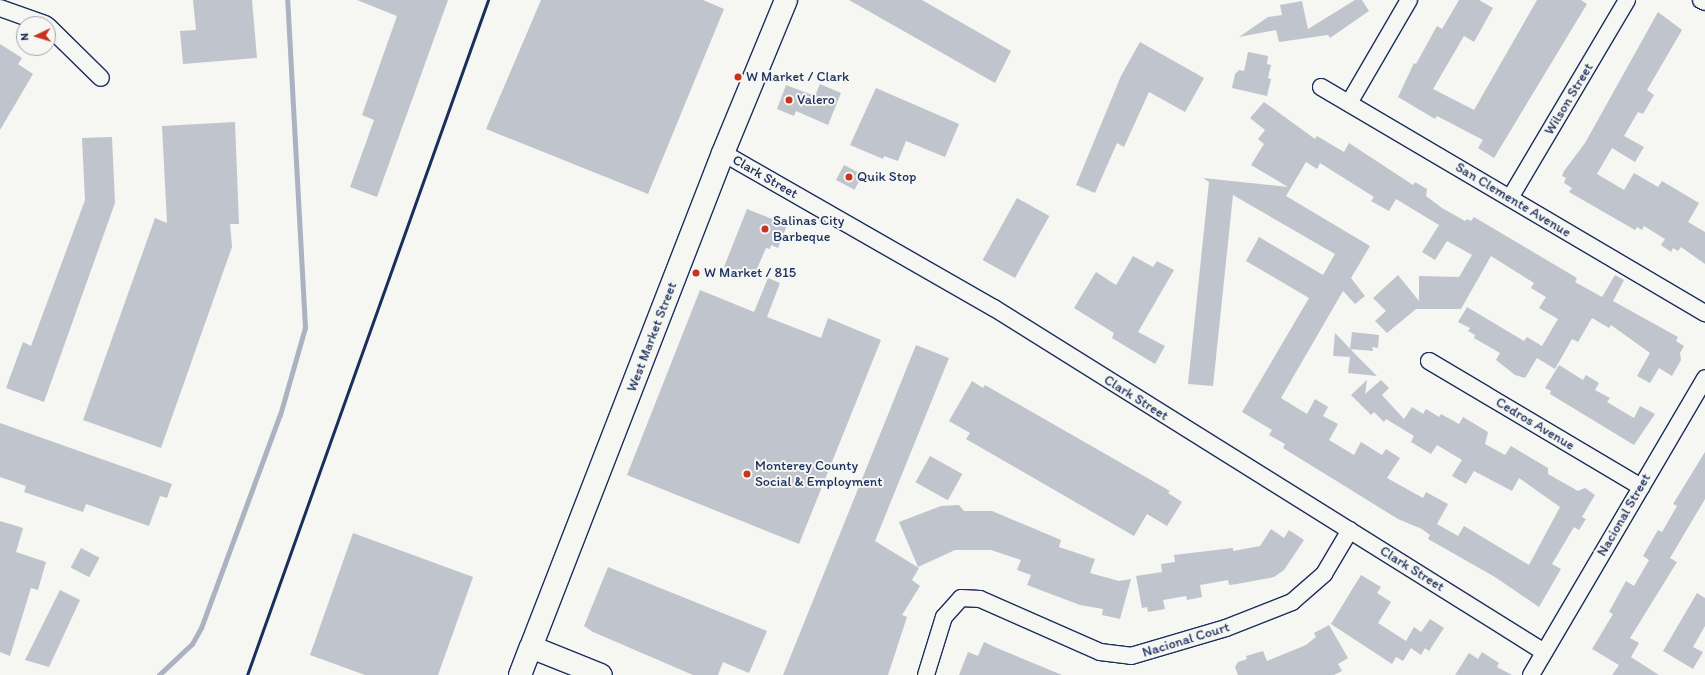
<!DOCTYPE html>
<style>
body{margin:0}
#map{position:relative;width:1705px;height:675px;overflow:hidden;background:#f6f6f2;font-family:Itim,sans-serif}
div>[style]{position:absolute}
.stream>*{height:4.5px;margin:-2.25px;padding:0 2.25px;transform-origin:2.25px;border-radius:2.25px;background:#abb2c0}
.building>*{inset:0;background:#c0c4cd;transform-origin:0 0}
.roads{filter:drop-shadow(1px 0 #1b2f5e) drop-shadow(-1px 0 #1b2f5e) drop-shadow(0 1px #1b2f5e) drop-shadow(0 -1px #1b2f5e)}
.minor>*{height:16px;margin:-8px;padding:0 8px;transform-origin:8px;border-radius:8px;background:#f6f6f2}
.primary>*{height:22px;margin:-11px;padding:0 11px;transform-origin:11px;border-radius:11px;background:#f6f6f2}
.trunk>*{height:22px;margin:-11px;padding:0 11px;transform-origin:11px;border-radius:11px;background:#f6f6f2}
.rail>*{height:3px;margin:-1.5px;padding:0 1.5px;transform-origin:1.5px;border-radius:1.5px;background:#1b2f5e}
.dots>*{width:11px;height:11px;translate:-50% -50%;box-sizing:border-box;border:2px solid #f6f6f2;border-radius:50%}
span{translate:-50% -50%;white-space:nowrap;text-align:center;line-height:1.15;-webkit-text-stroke:4px #f6f6f2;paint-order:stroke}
.poi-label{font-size:14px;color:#1b2f5e}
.left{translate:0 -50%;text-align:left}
.street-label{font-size:14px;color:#1b2f5e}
.north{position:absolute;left:16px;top:16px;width:40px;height:40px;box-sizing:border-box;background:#f6f6f2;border:1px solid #9ea6b7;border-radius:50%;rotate:266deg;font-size:11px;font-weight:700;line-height:16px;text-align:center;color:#1b2f5e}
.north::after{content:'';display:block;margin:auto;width:14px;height:18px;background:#c8321e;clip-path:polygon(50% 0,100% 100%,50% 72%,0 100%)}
</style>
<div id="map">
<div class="stream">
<div style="left:159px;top:675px;width:45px;rotate:-43.2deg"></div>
<div style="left:192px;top:644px;width:18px;rotate:-61deg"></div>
<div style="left:201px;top:628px;width:227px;rotate:-69.7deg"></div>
<div style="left:280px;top:415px;width:91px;rotate:-74deg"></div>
<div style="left:305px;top:328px;width:328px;rotate:-93.1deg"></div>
</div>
<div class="building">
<div style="clip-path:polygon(193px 0,252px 0,257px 58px,183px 64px,180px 31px,196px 30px)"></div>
<div style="clip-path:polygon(357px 0,448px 0,377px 197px,350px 187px,374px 120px,362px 115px,397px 16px)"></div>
<div style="clip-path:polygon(541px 0,703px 0,724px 9px,648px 194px,486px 129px)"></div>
<div style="clip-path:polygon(849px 0,922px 0,1011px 51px,995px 83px)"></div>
<div style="clip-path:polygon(1355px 0,1362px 0,1369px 11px,1330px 38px,1328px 35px,1279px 42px,1276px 30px,1239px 37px,1268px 17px,1282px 15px,1280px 5px,1302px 1px,1308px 29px)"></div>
<div style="clip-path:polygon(1459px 0,1479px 0,1493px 8px,1474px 42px,1464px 36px,1433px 89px,1474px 110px,1537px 0,1581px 0,1587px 4px,1494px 158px,1478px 148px,1483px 140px,1437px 116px,1435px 119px,1398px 97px,1414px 63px,1416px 64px,1437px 26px,1442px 29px)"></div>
<div style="clip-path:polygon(1658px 12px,1682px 30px,1647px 90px,1654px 95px,1643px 114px,1638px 112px,1624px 136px,1644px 147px,1635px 162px,1612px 148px,1597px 174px,1624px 190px,1634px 173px,1658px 187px,1662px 181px,1699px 203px,1688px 222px,1705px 232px,1705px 264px,1681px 247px,1678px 251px,1673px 248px,1671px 252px,1661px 245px,1665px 239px,1644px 226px,1642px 230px,1637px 227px,1635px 230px,1569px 192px,1572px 188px,1564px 183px,1566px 178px,1562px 176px,1564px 171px,1585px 143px)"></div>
<div style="clip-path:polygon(1140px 42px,1204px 78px,1185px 112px,1149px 92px,1124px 147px,1117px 143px,1095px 193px,1076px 185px,1121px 76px)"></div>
<div style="clip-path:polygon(0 44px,22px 58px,18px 64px,33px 74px,0 130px)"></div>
<div style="clip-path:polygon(1248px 52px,1268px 56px,1267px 64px,1271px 65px,1268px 78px,1271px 79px,1267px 96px,1232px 88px,1235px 74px,1239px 70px,1244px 71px)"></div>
<div style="clip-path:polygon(820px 84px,841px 93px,828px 125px,796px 111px,794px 116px,777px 109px,786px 85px,815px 96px)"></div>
<div style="clip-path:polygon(876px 88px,959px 124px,945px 157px,906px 141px,898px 161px,884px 156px,883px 159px,850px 145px)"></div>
<div style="clip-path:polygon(1264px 102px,1315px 139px,1317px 136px,1344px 152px,1349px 143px,1413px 185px,1415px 182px,1427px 189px,1426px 196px,1442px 208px,1465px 221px,1467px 219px,1471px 221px,1474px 217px,1577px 278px,1575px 282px,1602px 297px,1615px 275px,1624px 280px,1613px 301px,1678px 337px,1676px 341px,1684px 346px,1680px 353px,1681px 360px,1672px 376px,1659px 368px,1650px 383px,1637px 376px,1650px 353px,1611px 325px,1609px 328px,1592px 318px,1578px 342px,1572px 339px,1555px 369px,1537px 358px,1525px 378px,1515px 375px,1496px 360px,1500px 353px,1474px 338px,1475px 335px,1468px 331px,1470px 328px,1458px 322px,1467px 307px,1524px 341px,1527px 337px,1542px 346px,1558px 319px,1539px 308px,1546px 297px,1531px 288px,1534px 283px,1491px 256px,1461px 309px,1416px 309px,1387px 333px,1375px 321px,1386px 311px,1373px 298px,1398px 275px,1419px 301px,1419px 276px,1459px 277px,1472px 255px,1447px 241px,1435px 260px,1422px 252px,1439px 225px,1396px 199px,1389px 211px,1371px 201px,1374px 197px,1320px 163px,1317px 169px,1306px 162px,1286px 196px,1370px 246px,1351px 278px,1365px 296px,1355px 304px,1343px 291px,1281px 398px,1307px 414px,1315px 399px,1328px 407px,1323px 416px,1338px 424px,1329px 440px,1354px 455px,1361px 442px,1382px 455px,1386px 449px,1400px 458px,1387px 478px,1423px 498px,1426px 492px,1448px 504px,1437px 524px,1458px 536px,1464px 526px,1529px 565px,1560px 507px,1519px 478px,1512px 491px,1474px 471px,1466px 484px,1452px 476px,1462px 460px,1437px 445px,1431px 454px,1411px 442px,1414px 436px,1386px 419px,1384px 422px,1374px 412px,1371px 415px,1351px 395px,1367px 380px,1365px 394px,1381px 380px,1389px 388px,1382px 395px,1404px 419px,1412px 407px,1423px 414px,1426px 409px,1439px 417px,1441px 414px,1459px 424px,1463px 417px,1488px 432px,1485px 444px,1505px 455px,1511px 446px,1548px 468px,1548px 474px,1578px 491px,1585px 488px,1595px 495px,1582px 517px,1586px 519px,1579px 530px,1574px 527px,1552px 564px,1561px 569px,1539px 607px,1495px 577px,1428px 539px,1430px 535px,1422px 529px,1398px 519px,1283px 448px,1285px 444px,1269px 435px,1272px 430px,1242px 412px,1309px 298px,1246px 261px,1259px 237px,1323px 275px,1335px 254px,1233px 195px,1213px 386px,1188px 384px,1209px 182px,1203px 178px,1288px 187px,1251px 165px,1264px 144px,1258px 139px,1265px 130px,1250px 118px)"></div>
<div style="clip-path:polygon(235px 122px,239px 224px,230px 224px,232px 247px,161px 448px,83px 420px,155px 218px,167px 223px,162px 126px)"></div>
<div style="clip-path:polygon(112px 137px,115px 203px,44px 402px,6px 388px,23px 342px,31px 346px,85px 200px,82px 138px)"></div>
<div style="left:844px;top:165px;width:21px;height:17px;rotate:28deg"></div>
<div style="left:1017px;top:198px;width:37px;height:71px;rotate:29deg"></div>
<div style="clip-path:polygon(747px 209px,787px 225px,778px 248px,771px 245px,770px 249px,766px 248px,753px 278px,724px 267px)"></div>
<div style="clip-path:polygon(1133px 256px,1153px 267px,1157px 261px,1174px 270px,1138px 332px,1165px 346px,1155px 364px,1112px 338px,1114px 333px,1074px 308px,1096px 272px,1116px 285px)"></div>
<div style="clip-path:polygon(768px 278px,780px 283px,767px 317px,821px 338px,828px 318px,881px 340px,799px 544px,627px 475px,700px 290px,754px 312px)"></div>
<div style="clip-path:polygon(1352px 332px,1379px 335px,1378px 348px,1372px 347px,1373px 351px,1350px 349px)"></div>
<div style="clip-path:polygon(1335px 333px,1360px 359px,1377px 376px,1348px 373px,1350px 357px,1333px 356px)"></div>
<div style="clip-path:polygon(916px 345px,949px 358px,875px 541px,919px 568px,912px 580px,920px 586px,902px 615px,907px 617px,888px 675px,783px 675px)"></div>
<div style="clip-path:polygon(1559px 365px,1583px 380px,1586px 375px,1599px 383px,1595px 390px,1610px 398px,1607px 402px,1634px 418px,1640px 406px,1655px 414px,1634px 445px,1550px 394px,1551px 391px,1545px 388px)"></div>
<div style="clip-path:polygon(972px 381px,983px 388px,985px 385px,1170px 491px,1168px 493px,1182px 502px,1167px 526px,1147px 514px,1134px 536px,966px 439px,970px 433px,949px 421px)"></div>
<div style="clip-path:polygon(0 423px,172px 484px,167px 498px,160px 496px,149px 526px,86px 504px,83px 512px,24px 492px,26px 486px,0 477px)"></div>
<div style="clip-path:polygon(1705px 452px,1705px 499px,1670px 558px,1677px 562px,1630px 638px,1639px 643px,1631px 657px,1659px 675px,1612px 675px,1619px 665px,1592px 649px,1613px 614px,1609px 612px,1626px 581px,1634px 586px,1649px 560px,1643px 556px,1658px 530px,1662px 532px,1677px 506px,1673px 504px)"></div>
<div style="left:930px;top:456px;width:37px;height:30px;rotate:29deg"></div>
<div style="clip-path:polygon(959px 505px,964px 511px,992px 511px,1061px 540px,1059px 547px,1095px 559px,1090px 573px,1119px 581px,1131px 579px,1120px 619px,1102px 615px,1103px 609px,1080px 605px,1027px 585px,1031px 575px,1017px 570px,1021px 560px,991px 550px,955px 550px,918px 567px,899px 522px,941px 506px)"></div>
<div style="clip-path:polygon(0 521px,23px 528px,16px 552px,46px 562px,38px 590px,31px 588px,10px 656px,0 652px)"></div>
<div style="clip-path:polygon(1271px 529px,1284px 538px,1289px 530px,1304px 540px,1284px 570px,1274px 577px,1237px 584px,1229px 585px,1228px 580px,1200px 585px,1202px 597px,1187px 600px,1186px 596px,1163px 600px,1165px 609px,1148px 612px,1147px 607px,1142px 608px,1136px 576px,1162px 572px,1161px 564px,1175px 562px,1174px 555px,1233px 548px,1233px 551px,1260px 546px)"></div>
<div style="clip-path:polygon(353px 533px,473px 577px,438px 675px,365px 675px,310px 655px)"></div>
<div style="left:81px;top:548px;width:21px;height:22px;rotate:28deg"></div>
<div style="clip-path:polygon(608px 567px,767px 631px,749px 673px,723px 662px,718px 675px,693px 675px,593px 632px,584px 626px)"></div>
<div style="clip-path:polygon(1361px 575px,1381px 587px,1377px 593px,1391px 602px,1378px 623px,1406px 641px,1414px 627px,1421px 632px,1430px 619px,1444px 628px,1429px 651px,1425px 648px,1421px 655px,1411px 648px,1403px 661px,1396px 657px,1392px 664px,1331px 624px)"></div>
<div style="clip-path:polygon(60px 590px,80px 600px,49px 667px,25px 660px)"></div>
<div style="clip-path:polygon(1697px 593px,1705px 598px,1705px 626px,1693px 647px,1703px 652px,1693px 669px,1663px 651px)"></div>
<div style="clip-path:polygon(1329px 625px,1348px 658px,1338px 664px,1342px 671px,1334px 675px,1238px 675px,1235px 667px,1238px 662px,1247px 659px,1246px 656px,1263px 651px,1267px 661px,1306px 645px,1316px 637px,1314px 633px)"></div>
<div style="clip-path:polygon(984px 642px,997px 648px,1062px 675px,959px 675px,968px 652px,978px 656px)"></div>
<div style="clip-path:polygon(1482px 652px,1499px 663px,1497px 667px,1512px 675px,1455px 675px,1469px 653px,1478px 659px)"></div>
</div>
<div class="roads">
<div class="minor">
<div style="left:1701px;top:0;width:4px;rotate:27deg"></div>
<div style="left:0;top:8px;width:48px;rotate:19.6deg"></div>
<div style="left:48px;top:26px;width:74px;rotate:44.5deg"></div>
<div style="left:1321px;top:87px;width:446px;rotate:30.5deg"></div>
<div style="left:1349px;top:103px;width:119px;rotate:-59.8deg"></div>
<div style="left:723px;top:153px;width:312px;rotate:29.8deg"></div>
<div style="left:994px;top:308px;width:649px;rotate:32.02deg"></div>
<div style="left:1510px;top:198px;width:230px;rotate:-59.4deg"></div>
<div style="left:1429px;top:361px;width:247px;rotate:30.7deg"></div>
<div style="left:926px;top:675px;width:61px;rotate:-72.8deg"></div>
<div style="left:944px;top:617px;width:25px;rotate:-48deg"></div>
<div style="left:961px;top:598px;width:19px;rotate:3deg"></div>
<div style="left:980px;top:599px;width:131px;rotate:23.8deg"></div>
<div style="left:1100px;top:652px;width:31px;rotate:7deg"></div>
<div style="left:1131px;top:656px;width:99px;rotate:-16.4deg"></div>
<div style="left:1226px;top:628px;width:71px;rotate:-21.5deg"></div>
<div style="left:1292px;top:602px;width:43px;rotate:-41.2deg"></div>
<div style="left:1324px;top:574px;width:51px;rotate:-59.4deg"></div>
<div style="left:1531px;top:675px;width:344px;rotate:-59.6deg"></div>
</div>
<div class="primary">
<div style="left:531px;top:647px;width:530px;rotate:-68.76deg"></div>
<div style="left:723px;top:153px;width:165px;rotate:-67.6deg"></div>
</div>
<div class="trunk">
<div style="left:520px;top:675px;width:30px;rotate:-69deg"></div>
<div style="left:531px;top:647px;width:75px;rotate:21.8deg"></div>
</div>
</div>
<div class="rail">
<div style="left:247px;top:675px;width:717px;rotate:-70.35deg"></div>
</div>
<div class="dots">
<div style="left:738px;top:77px;background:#c8321e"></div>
<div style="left:789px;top:100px;background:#c8321e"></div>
<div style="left:849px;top:177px;background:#c8321e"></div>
<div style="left:765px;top:229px;background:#c8321e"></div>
<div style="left:696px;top:273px;background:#c8321e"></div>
<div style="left:747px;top:474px;background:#c8321e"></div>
</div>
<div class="poi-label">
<span class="left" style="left:746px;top:77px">W Market / Clark</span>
<span class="left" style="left:797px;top:100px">Valero</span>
<span class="left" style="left:857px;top:177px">Quik Stop</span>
<span class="left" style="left:773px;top:229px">Salinas City<br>Barbeque</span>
<span class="left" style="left:704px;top:273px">W Market / 815</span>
<span class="left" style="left:755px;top:474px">Monterey County<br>Social &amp; Employment</span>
</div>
<div class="street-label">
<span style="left:1569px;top:99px;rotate:-59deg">Wilson Street</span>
<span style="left:765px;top:177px;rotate:30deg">Clark Street</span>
<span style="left:1513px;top:200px;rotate:31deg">San Clemente Avenue</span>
<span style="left:652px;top:337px;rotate:-69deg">West Market Street</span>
<span style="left:1136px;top:398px;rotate:32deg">Clark Street</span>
<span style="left:1535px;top:424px;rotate:31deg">Cedros Avenue</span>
<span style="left:1624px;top:515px;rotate:-60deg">Nacional Street</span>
<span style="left:1412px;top:569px;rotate:32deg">Clark Street</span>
<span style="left:1186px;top:640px;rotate:-17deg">Nacional Court</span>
</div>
<div class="north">N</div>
</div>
